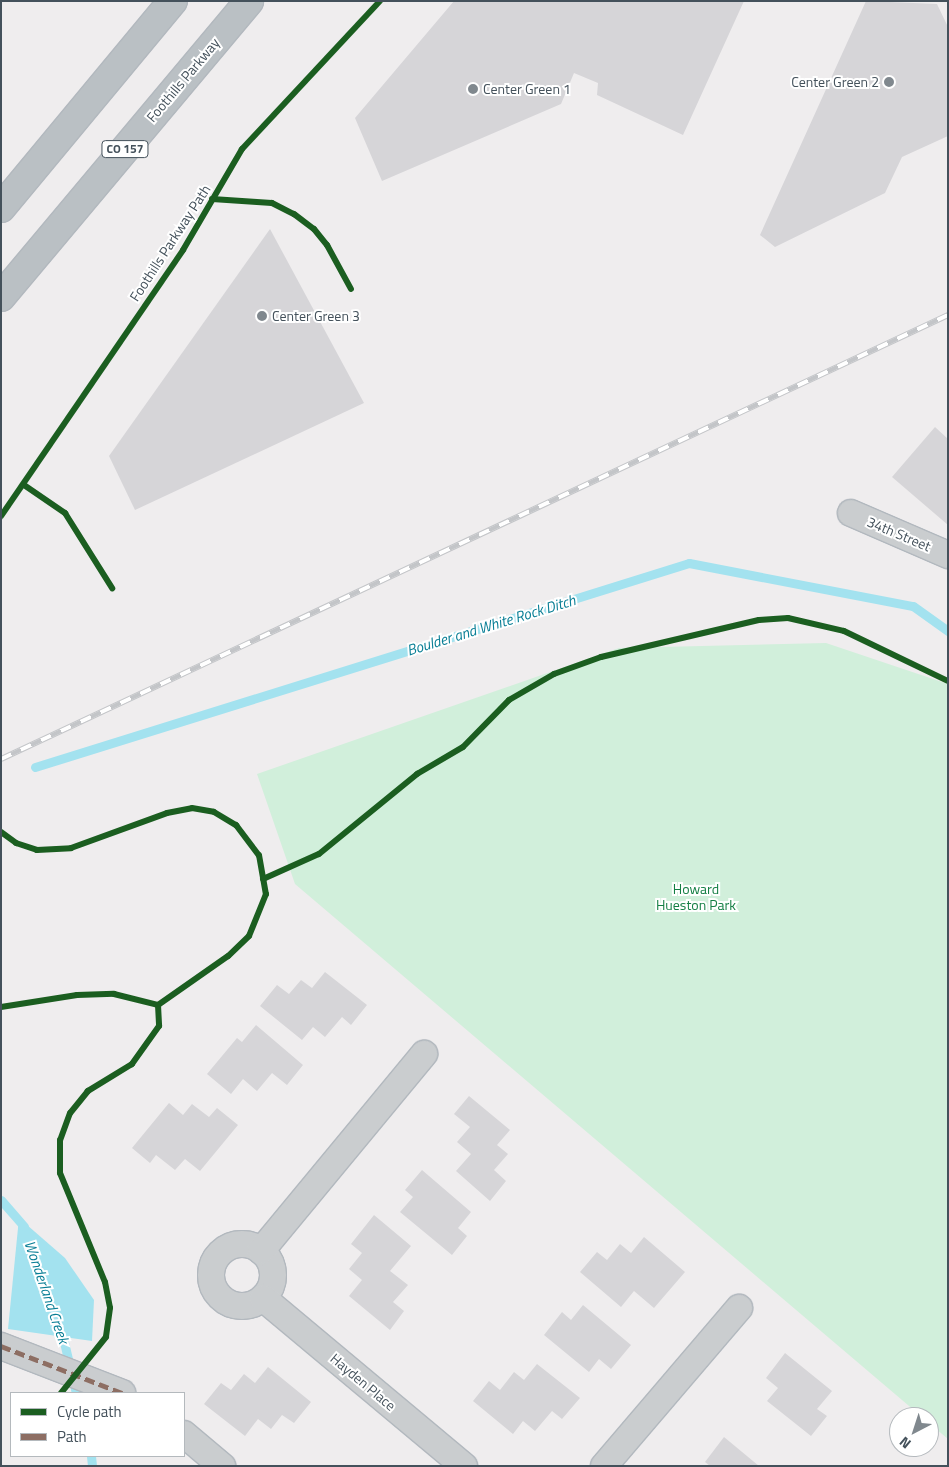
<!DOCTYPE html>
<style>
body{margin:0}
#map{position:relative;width:949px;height:1467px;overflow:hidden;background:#efedee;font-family:"Titillium Web",sans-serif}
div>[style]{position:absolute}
.green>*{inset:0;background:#d1efdb}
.water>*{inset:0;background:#a3e2ef}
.stream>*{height:9px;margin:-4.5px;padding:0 4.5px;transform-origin:4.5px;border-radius:4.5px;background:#a3e2ef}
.building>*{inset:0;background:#d6d5d8}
.roads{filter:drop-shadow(1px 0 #b2b8be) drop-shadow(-1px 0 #b2b8be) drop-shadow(0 1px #b2b8be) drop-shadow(0 -1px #b2b8be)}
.street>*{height:26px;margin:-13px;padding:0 13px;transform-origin:13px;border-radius:13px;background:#cacdcf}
.street>.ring{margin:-13px;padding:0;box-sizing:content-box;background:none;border:26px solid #cacdcf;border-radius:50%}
.highway>*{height:28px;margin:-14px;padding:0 14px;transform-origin:14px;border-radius:14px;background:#bac0c4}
.rail>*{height:5.5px;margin-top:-2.75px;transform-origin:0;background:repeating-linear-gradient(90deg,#fff 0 11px,#c3c5c8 0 22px);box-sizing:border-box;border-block:1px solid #c3c5c8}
.quiet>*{height:5px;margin-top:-2.5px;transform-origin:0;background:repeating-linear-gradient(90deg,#8d6e63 0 10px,transparent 0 15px)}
.cycleway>*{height:6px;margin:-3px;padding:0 3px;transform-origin:3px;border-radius:3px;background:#1b5e20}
.dots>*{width:14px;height:14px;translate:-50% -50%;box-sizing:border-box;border:2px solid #fff;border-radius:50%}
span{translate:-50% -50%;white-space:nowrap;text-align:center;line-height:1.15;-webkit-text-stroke:4px #fff;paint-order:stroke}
.shield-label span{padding:1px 4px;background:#fff;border:1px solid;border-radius:4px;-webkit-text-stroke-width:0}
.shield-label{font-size:12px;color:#44515b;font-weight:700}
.street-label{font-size:14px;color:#44515b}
.poi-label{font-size:14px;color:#44515b}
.right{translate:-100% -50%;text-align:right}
.left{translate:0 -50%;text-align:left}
.park-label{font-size:14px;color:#137e43}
.water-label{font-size:15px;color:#087e95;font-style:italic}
.frame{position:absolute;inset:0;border:2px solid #44515b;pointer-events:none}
.legend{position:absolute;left:10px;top:1392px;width:175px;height:65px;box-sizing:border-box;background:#fff;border:1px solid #b4b9bd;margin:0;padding:6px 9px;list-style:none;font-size:15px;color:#44515b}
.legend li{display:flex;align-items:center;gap:10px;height:25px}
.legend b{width:25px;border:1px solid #b4b9bd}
.north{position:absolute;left:889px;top:1407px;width:50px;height:50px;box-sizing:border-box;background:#fff;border:1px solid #b4b9bd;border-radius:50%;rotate:220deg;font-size:14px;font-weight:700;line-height:20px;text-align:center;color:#44515b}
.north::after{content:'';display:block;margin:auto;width:18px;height:22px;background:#80888e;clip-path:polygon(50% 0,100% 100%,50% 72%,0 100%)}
</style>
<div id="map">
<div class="green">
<div style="clip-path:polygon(826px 643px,948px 684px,948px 1439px,929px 1423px,929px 1417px,922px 1417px,295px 884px,257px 774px,619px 648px)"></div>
</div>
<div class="water">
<div style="clip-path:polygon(19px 1218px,65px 1258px,94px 1300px,92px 1341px,8px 1329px)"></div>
</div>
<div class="stream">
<div style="left:35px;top:767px;width:685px;rotate:-17.32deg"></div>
<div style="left:689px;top:563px;width:228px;rotate:10.9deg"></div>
<div style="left:913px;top:606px;width:43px;rotate:35.5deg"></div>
<div style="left:1px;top:1200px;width:35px;rotate:49deg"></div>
<div style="left:60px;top:1325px;width:70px;rotate:76.8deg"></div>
<div style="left:91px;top:1456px;width:10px;rotate:84deg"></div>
</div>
<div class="building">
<div style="clip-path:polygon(454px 1px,744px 1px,683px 135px,597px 95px,598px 83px,574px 73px,561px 104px,382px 181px,355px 118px)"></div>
<div style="clip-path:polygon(866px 1px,937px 4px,948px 27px,948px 136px,902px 157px,885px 193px,775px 247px,760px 235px)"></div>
<div style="clip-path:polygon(270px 229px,364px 403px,135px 510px,109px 456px)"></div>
<div style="clip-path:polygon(935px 427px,948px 439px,948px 525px,892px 477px)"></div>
<div style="clip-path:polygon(325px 972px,367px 1005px,351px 1025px,342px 1017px,325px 1037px,313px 1027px,302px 1040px,260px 1006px,277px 985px,289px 994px,301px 980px,312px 988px)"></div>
<div style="clip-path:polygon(256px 1025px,303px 1065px,287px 1085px,272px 1073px,257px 1091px,243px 1079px,231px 1094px,207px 1074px,237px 1038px,242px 1042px)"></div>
<div style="clip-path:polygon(469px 1096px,510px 1130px,497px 1145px,508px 1154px,494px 1170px,506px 1181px,490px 1201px,456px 1171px,471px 1154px,457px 1142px,470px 1127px,454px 1114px)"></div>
<div style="clip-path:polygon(169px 1103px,183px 1115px,192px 1104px,209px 1117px,217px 1108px,238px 1125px,200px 1171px,185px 1159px,175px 1170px,156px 1155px,150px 1163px,132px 1148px)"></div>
<div style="clip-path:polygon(422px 1170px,471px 1212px,458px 1228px,467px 1236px,452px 1255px,400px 1212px,413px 1197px,405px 1190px)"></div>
<div style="clip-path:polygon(374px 1215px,411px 1246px,390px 1271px,408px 1285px,393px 1302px,404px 1311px,390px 1330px,349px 1296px,362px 1280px,349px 1269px,362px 1253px,351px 1244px)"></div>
<div style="clip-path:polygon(644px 1237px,685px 1272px,654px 1308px,634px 1291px,621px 1307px,580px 1272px,597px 1252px,607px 1260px,620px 1244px,631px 1253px)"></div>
<div style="clip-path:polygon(583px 1305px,631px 1345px,611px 1369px,599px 1359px,589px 1372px,544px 1335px,562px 1312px,571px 1320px)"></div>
<div style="clip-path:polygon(785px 1353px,832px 1391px,817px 1409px,827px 1416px,811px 1436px,767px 1401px,778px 1388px,766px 1378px)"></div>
<div style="clip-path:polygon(537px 1364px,580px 1398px,562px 1419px,552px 1411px,535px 1431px,523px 1421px,513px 1434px,473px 1401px,489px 1381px,500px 1390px,514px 1372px,524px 1380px)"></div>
<div style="clip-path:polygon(268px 1367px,311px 1402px,294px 1423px,282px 1415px,271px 1429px,258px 1419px,245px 1436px,204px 1404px,221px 1383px,231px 1390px,244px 1374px,255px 1383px)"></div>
<div style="clip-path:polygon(724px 1437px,759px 1466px,710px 1466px,705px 1462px)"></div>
</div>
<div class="roads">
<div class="street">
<div style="left:851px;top:513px;width:106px;rotate:23.4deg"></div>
<div class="ring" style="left:211px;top:1244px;width:36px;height:36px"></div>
<div style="left:261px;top:1251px;width:256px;rotate:-50.4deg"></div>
<div style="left:263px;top:1298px;width:262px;rotate:39.9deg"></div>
<div style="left:1px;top:1346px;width:130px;rotate:21.2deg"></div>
<div style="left:184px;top:1434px;width:50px;rotate:40.1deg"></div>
<div style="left:604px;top:1466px;width:208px;rotate:-49.5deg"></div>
</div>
<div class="highway">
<div style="left:1px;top:208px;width:269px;rotate:-50.3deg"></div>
<div style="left:1px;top:297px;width:386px;rotate:-50deg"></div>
</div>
</div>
<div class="rail">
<div style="left:1px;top:759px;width:1046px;rotate:-25.12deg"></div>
</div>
<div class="quiet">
<div style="left:1px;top:1346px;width:130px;rotate:21.2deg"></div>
</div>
<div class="cycleway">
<div style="left:212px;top:199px;width:60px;rotate:3.8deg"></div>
<div style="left:272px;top:203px;width:25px;rotate:27deg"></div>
<div style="left:294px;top:214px;width:25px;rotate:37deg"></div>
<div style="left:314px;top:229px;width:21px;rotate:51deg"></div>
<div style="left:327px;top:245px;width:50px;rotate:61.4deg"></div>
<div style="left:24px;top:485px;width:50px;rotate:34.3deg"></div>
<div style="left:65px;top:513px;width:89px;rotate:57.9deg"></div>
<div style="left:1px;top:516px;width:322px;rotate:-55.6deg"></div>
<div style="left:183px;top:250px;width:117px;rotate:-59.7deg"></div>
<div style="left:242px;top:149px;width:202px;rotate:-47deg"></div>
<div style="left:1px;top:832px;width:19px;rotate:36deg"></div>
<div style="left:16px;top:843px;width:22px;rotate:18deg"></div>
<div style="left:37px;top:850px;width:34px;rotate:-3deg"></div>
<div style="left:71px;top:848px;width:102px;rotate:-20deg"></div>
<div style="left:167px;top:813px;width:25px;rotate:-11deg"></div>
<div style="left:192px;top:808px;width:22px;rotate:10deg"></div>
<div style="left:214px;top:812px;width:26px;rotate:31deg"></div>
<div style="left:236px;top:825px;width:38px;rotate:53deg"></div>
<div style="left:259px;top:855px;width:40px;rotate:80deg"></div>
<div style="left:266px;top:894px;width:45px;rotate:112deg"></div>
<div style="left:249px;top:936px;width:29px;rotate:136deg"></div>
<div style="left:228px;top:956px;width:85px;rotate:145deg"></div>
<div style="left:158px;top:1005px;width:21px;rotate:87deg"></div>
<div style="left:159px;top:1026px;width:47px;rotate:125.4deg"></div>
<div style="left:132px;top:1064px;width:52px;rotate:148.5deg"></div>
<div style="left:88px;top:1091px;width:28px;rotate:129deg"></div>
<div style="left:70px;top:1113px;width:29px;rotate:110deg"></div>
<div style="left:60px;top:1140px;width:33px;rotate:90deg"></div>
<div style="left:60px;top:1173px;width:118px;rotate:67.6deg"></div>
<div style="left:105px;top:1282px;width:26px;rotate:79deg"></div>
<div style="left:110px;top:1308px;width:29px;rotate:98deg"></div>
<div style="left:106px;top:1337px;width:72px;rotate:128.8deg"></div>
<div style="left:263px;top:879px;width:61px;rotate:-24.1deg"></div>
<div style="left:319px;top:854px;width:127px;rotate:-39.2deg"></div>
<div style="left:417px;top:774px;width:53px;rotate:-30.4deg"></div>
<div style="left:463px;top:747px;width:66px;rotate:-45.6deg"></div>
<div style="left:509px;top:700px;width:52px;rotate:-30deg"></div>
<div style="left:554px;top:674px;width:50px;rotate:-19.9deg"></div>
<div style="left:601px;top:657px;width:162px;rotate:-13.2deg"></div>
<div style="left:759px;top:620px;width:29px;rotate:-4deg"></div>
<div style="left:788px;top:618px;width:57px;rotate:13.1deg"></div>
<div style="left:844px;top:631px;width:115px;rotate:25.7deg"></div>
<div style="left:1px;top:1007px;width:77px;rotate:-9deg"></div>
<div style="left:77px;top:995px;width:37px;rotate:-2deg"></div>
<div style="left:114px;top:994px;width:45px;rotate:14deg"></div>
</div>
<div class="dots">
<div style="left:889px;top:82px;background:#80888e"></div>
<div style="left:473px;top:89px;background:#80888e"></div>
<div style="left:262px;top:316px;background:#80888e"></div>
</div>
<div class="shield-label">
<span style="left:125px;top:149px">CO 157</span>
</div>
<div class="street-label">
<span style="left:183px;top:80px;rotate:-50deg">Foothills Parkway</span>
<span style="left:170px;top:243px;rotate:-57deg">Foothills Parkway Path</span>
<span style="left:899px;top:534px;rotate:23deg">34th Street</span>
<span style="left:363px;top:1382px;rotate:40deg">Hayden Place</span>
</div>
<div class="poi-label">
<span class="right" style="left:879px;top:82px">Center Green 2</span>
<span class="left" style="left:483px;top:89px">Center Green 1</span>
<span class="left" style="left:272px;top:316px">Center Green 3</span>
</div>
<div class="park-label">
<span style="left:696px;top:897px">Howard<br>Hueston Park</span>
</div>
<div class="water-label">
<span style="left:491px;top:625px;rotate:-17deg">Boulder and White Rock Ditch</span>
<span style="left:47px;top:1292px;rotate:71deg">Wonderland Creek</span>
</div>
<div class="frame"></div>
<ul class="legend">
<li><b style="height:6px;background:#1b5e20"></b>Cycle path</li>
<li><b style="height:6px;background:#8d6e63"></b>Path</li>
</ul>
<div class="north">N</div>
</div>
